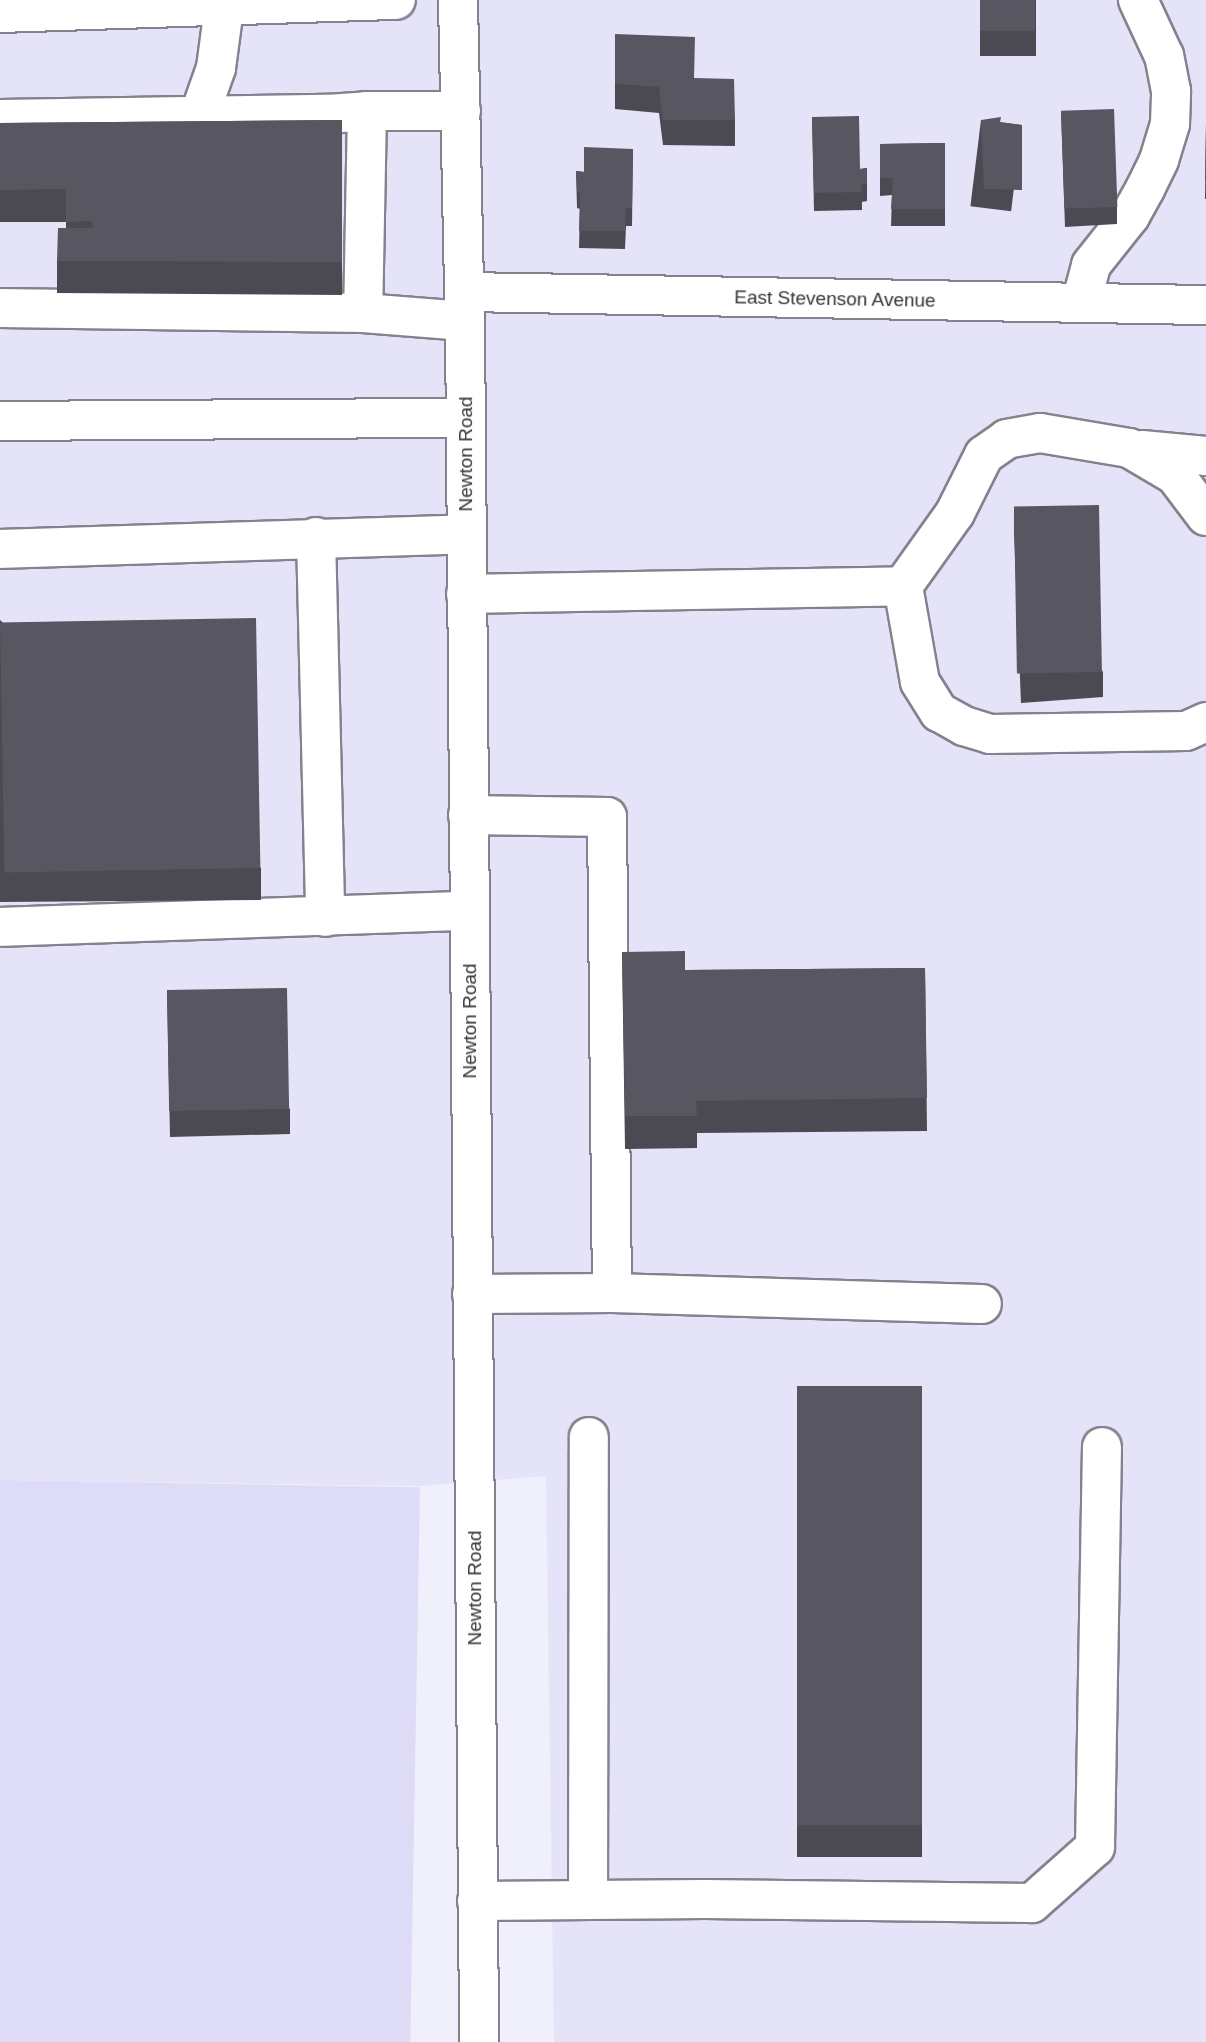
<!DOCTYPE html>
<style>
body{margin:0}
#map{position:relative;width:1206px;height:2042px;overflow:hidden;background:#f0effc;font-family:Helvetica,sans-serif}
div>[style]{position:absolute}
.built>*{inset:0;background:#e5e3f7}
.green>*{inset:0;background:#dedbf7;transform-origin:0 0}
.roads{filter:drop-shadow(2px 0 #83828e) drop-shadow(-2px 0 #83828e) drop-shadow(0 2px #83828e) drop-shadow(0 -2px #83828e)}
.minor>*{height:38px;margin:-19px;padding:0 19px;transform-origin:19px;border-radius:19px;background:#fff}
.wall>*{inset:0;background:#4b4a53;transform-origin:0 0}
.building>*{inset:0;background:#575661;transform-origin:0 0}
span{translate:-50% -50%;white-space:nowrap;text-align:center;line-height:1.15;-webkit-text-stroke:7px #fefefe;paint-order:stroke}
.street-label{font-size:19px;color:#343439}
</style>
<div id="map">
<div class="built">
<div style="clip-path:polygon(0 0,1206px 0,1206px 2042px,554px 2042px,546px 1476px,420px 1486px,0 1480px)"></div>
</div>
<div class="green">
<div style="left:0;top:1480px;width:420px;height:562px;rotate:1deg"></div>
</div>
<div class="roads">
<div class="minor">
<div style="left:458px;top:0;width:321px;rotate:88.8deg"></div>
<div style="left:465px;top:321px;width:1721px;rotate:89.53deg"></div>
<div style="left:0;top:13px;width:396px;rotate:-1.9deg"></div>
<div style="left:461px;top:111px;width:94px;rotate:180deg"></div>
<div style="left:367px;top:111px;width:202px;rotate:91.1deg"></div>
<div style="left:363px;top:313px;width:102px;rotate:4.5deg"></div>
<div style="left:199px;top:116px;width:51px;rotate:-70.5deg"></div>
<div style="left:216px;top:68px;width:61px;rotate:-82.4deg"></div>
<div style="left:0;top:119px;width:328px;rotate:-0.9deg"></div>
<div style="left:328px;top:114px;width:39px;rotate:-4deg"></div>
<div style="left:465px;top:292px;width:741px;rotate:1.01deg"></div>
<div style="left:1081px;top:303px;width:39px;rotate:-75deg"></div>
<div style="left:1091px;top:265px;width:63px;rotate:-51.5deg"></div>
<div style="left:1130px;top:216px;width:31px;rotate:-61deg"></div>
<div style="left:1145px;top:189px;width:32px;rotate:-64deg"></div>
<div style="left:1159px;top:160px;width:38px;rotate:-73deg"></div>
<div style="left:1170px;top:124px;width:33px;rotate:-88deg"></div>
<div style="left:1171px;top:91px;width:36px;rotate:-101deg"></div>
<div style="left:1164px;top:56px;width:62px;rotate:-114.9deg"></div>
<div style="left:0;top:308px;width:363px;rotate:0.8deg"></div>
<div style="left:0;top:421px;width:465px;rotate:-0.4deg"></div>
<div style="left:1142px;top:450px;width:64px;rotate:5.4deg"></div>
<div style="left:1206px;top:516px;width:51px;rotate:-127.1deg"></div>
<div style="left:1175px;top:475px;width:53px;rotate:-149.6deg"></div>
<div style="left:1129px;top:448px;width:90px;rotate:-170.4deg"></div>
<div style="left:1040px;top:433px;width:34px;rotate:170deg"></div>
<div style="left:1007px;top:439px;width:28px;rotate:145deg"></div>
<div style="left:984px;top:455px;width:65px;rotate:116.6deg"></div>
<div style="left:955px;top:513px;width:90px;rotate:125.5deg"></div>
<div style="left:903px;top:586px;width:97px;rotate:80deg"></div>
<div style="left:920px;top:682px;width:36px;rotate:58deg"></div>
<div style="left:939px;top:712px;width:29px;rotate:29deg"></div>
<div style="left:964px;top:726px;width:27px;rotate:17deg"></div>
<div style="left:990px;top:734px;width:196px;rotate:-0.9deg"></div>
<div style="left:1186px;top:731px;width:22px;rotate:-24deg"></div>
<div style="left:316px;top:537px;width:380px;rotate:88.6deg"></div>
<div style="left:0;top:549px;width:466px;rotate:-1.8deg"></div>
<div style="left:466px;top:594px;width:437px;rotate:-1deg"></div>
<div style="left:468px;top:815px;width:139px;rotate:0.8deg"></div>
<div style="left:607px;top:817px;width:476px;rotate:89.4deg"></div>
<div style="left:612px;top:1293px;width:140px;rotate:179.6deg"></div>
<div style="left:0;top:927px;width:469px;rotate:-2deg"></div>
<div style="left:612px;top:1293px;width:370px;rotate:1.7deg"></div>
<div style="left:588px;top:1900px;width:463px;rotate:-89.9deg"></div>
<div style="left:477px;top:1901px;width:228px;rotate:-0.5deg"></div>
<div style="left:705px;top:1899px;width:327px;rotate:0.7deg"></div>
<div style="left:1032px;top:1903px;width:84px;rotate:-41.6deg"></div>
<div style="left:1095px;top:1847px;width:400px;rotate:-89deg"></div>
</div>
</div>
<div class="wall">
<div style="left:980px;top:0;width:56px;height:56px"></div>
<div style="clip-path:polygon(615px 34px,694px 78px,735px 120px,735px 146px,663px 145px,659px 113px,615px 109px)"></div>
<div style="clip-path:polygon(1061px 111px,1117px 207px,1117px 224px,1065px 227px)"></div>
<div style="clip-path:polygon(812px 117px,860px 169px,867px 168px,867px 201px,862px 202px,862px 210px,814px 211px)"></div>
<div style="clip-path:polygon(342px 120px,342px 295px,57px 293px,57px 261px,66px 228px,66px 222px,0 222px,0 123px)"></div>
<div style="left:981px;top:120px;width:41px;height:87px;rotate:7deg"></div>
<div style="clip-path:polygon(1206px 124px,1206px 199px,1205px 199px)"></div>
<div style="clip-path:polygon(945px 143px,945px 226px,891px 226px,892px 195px,880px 196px,880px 144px)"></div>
<div style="clip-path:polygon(633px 149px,632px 226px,626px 226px,625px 249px,579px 248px,580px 209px,577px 208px,576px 171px,584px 172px)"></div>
<div style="clip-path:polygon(1014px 508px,1103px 672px,1103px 697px,1021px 703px,1014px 533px)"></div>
<div style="clip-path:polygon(0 620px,261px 868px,261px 900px,0 902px)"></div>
<div style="clip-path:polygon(622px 952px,685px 970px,925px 968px,927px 1131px,697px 1133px,697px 1148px,625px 1149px)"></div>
<div style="clip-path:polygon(167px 990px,290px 1109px,290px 1134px,170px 1137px)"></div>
<div style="left:922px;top:1386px;width:471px;height:125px;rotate:90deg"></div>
</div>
<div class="building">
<div style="left:980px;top:0;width:55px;height:31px"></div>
<div style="clip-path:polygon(615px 34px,695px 37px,694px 78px,734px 79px,735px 120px,663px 120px,659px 87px,615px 84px)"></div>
<div style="left:1114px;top:109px;width:98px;height:53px;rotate:88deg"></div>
<div style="clip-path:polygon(859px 116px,860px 169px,867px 168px,867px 184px,861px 185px,862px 192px,814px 193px,812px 117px)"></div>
<div style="clip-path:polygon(1001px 117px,1000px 122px,1022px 125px,1022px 190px,984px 189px,981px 120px)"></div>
<div style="clip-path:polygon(342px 120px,342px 262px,57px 261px,58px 228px,93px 228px,92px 221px,66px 222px,66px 189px,0 190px,0 123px)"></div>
<div style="clip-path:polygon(1206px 124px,1206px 181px,1205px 181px)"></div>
<div style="clip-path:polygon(945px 143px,945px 209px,891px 209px,893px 178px,880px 178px,880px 144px)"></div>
<div style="clip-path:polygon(584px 147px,633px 149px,632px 208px,626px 208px,625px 231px,579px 231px,580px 192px,577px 191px,576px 171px,584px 172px)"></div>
<div style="left:1099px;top:505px;width:167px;height:85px;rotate:89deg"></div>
<div style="left:256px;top:618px;width:250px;height:256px;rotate:89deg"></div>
<div style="clip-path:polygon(685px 951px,685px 970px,925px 968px,927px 1098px,696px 1101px,697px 1116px,625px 1116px,622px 952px)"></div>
<div style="left:287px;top:988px;width:121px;height:120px;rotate:89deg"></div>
<div style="left:922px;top:1386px;width:439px;height:125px;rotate:90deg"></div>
</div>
<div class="street-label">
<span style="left:835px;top:299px;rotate:1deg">East Stevenson Avenue</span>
<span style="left:466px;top:454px;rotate:-90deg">Newton Road</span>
<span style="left:470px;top:1021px;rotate:-90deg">Newton Road</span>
<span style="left:475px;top:1588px;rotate:-90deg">Newton Road</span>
</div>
</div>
